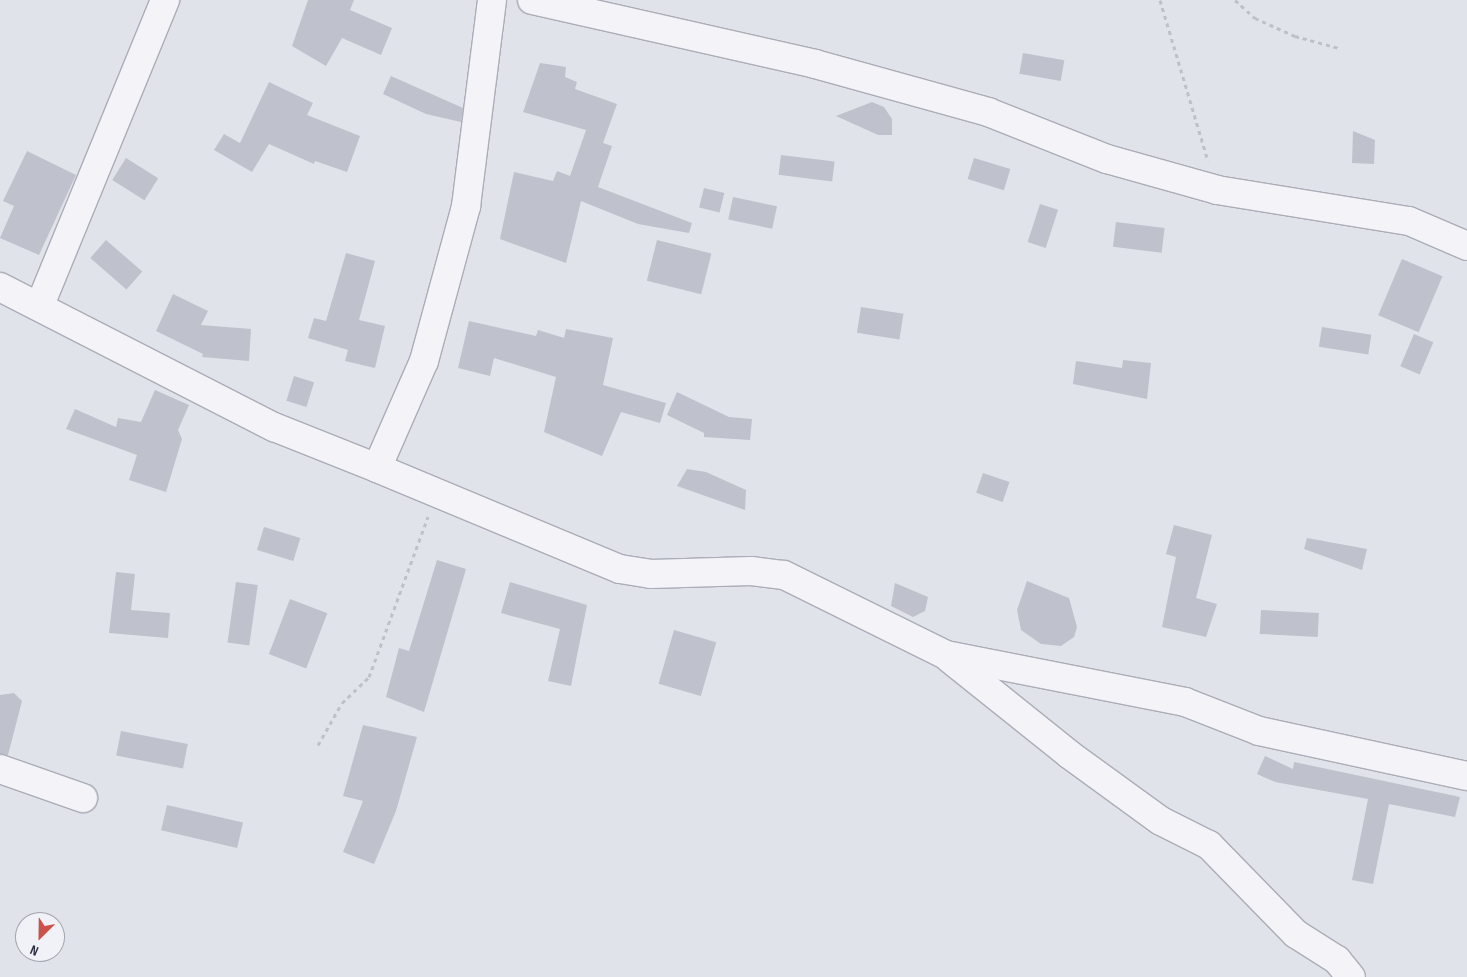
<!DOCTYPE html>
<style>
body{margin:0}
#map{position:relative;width:1467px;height:977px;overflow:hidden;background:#e1e3ea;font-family:"Sofia Sans Condensed",sans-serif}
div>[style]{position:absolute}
.building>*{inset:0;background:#bfc1cc;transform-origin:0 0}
.path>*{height:3px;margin-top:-1.5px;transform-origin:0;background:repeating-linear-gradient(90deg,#bfc1c8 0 4px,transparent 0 8px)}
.roads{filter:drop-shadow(1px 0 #aaadb7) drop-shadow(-1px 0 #aaadb7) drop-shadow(0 1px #aaadb7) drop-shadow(0 -1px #aaadb7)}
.minor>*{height:28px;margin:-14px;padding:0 14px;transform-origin:14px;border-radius:14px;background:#f4f4f8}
span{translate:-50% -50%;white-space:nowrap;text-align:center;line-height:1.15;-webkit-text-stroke:4.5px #f1f2f7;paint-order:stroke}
.north{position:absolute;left:15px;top:912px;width:50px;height:50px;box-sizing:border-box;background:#f1f2f7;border:1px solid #a1a4ae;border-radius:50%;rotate:203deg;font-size:14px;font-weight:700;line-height:20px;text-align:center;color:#2a2e41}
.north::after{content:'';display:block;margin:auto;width:18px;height:22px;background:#cb514a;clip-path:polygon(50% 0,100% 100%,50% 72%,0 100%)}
</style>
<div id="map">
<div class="building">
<div style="clip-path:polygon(308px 0,354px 0,350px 10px,392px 28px,381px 55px,342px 38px,326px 66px,292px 46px)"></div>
<div style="left:1023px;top:53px;width:42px;height:21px;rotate:10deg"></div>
<div style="clip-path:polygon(540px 63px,566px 67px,565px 77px,577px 82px,575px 89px,617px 104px,603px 143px,612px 146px,598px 187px,692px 223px,689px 233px,638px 224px,581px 201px,566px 263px,500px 239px,514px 172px,553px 181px,557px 171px,570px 176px,586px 130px,523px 112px)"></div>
<div style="clip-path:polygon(391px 76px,463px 108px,461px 122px,426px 114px,383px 94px)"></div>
<div style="clip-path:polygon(269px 82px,313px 103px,307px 115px,360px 136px,347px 172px,315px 161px,314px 164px,269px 144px,252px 172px,214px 150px,224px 134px,240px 143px)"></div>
<div style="clip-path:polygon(872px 102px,884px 107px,892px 119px,892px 135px,878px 135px,836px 116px)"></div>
<div style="clip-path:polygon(1353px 131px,1375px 140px,1374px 164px,1352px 163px)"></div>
<div style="clip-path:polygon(27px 151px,76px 175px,39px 255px,0 238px,14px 206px,3px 201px)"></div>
<div style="left:781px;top:155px;width:54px;height:20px;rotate:7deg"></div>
<div style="left:126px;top:158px;width:38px;height:26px;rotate:32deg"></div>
<div style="left:974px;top:158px;width:38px;height:22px;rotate:17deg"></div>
<div style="left:704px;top:188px;width:21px;height:20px;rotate:14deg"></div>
<div style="left:733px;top:197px;width:45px;height:23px;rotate:12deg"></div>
<div style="left:1040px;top:204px;width:19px;height:40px;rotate:18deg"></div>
<div style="left:1116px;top:222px;width:49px;height:25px;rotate:7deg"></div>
<div style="left:106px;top:240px;width:48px;height:24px;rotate:41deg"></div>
<div style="left:657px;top:240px;width:56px;height:42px;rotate:14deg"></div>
<div style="clip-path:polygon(346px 253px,375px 261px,359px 320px,385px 326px,375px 368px,345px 361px,348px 350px,308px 338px,314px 318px,326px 321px)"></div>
<div style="left:1402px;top:259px;width:44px;height:61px;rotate:23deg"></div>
<div style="clip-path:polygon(173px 294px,208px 311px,201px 325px,251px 329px,249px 361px,202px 357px,203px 354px,156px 331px)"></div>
<div style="left:861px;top:307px;width:43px;height:26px;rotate:9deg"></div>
<div style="clip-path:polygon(469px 321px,536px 336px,538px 330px,564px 338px,566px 329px,613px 338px,603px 385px,666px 403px,660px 423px,621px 412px,602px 456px,544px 432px,556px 377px,494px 358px,490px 376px,458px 368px)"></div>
<div style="left:1322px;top:327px;width:50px;height:20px;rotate:9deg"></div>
<div style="left:1414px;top:334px;width:21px;height:35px;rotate:23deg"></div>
<div style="clip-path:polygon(1123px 360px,1151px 363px,1147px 399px,1073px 384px,1076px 361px,1122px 368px)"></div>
<div style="left:294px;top:376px;width:21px;height:26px;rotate:17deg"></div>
<div style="clip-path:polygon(155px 390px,189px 405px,178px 430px,182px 439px,166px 492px,129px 480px,137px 455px,66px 429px,75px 409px,116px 427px,118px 418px,141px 422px)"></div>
<div style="clip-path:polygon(677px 392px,729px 417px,752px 419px,750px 440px,704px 437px,704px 433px,667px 415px)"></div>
<div style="clip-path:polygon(687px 469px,706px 472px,746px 490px,745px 510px,677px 486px)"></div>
<div style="left:983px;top:473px;width:28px;height:21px;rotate:19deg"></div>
<div style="clip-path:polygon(1174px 525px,1212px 535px,1196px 598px,1217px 604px,1206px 637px,1162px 627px,1176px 557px,1166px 554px)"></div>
<div style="left:264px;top:527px;width:38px;height:24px;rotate:17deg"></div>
<div style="clip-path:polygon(1307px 538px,1367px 549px,1362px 570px,1304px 549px)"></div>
<div style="clip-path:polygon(437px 560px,466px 569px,424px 712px,386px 697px,399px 648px,409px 651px)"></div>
<div style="clip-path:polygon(116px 572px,135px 574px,131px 610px,170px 613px,168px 638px,109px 633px)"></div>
<div style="clip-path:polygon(1027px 581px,1069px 598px,1077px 627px,1074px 637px,1061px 646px,1041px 644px,1021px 630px,1017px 610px)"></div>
<div style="left:236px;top:582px;width:22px;height:61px;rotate:8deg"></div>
<div style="clip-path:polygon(510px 582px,587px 605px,571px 686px,548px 681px,560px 629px,501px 613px)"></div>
<div style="clip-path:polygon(895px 583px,928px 597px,925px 611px,913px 617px,891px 606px)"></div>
<div style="left:290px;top:599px;width:40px;height:59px;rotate:21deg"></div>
<div style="left:1261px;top:610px;width:58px;height:24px;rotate:3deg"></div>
<div style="left:674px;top:630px;width:44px;height:56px;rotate:16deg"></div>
<div style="clip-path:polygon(14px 693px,22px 701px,8px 755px,0 754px,0 695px)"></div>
<div style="clip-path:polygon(363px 725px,417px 737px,396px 811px,374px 864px,343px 852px,363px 801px,343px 796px)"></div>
<div style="left:121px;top:731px;width:68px;height:25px;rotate:11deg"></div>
<div style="clip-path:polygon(1265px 756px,1293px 769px,1294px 762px,1460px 797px,1455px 817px,1389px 804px,1373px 884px,1352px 880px,1368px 799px,1275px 782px,1257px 774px)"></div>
<div style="left:167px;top:805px;width:78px;height:26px;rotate:13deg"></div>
</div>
<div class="path">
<div style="left:1160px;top:0;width:168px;rotate:73.4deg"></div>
<div style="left:1235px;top:0;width:27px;rotate:42deg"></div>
<div style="left:1255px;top:18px;width:44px;rotate:24.2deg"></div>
<div style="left:1295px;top:36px;width:46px;rotate:15.3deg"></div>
<div style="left:318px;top:745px;width:48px;rotate:-60.3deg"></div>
<div style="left:342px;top:703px;width:37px;rotate:-44deg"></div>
<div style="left:369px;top:677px;width:171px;rotate:-69.8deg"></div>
</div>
<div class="roads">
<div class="minor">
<div style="left:532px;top:0;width:290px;rotate:12.7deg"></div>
<div style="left:815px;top:64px;width:180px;rotate:15.5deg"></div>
<div style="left:988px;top:112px;width:128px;rotate:21.6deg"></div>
<div style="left:1107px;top:159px;width:114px;rotate:15.7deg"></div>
<div style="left:1217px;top:190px;width:194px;rotate:9.2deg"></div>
<div style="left:1409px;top:221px;width:63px;rotate:23.3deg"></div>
<div style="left:0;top:287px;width:308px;rotate:27.1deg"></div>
<div style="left:274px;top:427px;width:111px;rotate:21.7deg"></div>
<div style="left:377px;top:468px;width:117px;rotate:-66.3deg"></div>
<div style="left:424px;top:361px;width:161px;rotate:-74.8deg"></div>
<div style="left:466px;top:206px;width:208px;rotate:-82.8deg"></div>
<div style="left:40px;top:305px;width:330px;rotate:-67.7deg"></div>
<div style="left:377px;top:468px;width:263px;rotate:22.6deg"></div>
<div style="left:620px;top:569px;width:31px;rotate:9deg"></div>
<div style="left:651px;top:574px;width:100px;rotate:-1.7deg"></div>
<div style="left:751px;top:571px;width:33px;rotate:7deg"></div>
<div style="left:784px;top:575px;width:181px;rotate:26.3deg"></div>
<div style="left:946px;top:655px;width:244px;rotate:11.1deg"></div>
<div style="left:1185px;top:702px;width:79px;rotate:21.4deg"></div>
<div style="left:1259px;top:731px;width:213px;rotate:12.2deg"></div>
<div style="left:949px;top:658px;width:155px;rotate:38.7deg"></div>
<div style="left:1070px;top:755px;width:112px;rotate:36deg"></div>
<div style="left:1161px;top:821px;width:54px;rotate:26.6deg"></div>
<div style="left:1209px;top:845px;width:124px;rotate:45.7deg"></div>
<div style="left:1296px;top:934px;width:49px;rotate:32.4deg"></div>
<div style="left:1337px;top:960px;width:22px;rotate:51deg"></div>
<div style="left:0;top:769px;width:88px;rotate:19.3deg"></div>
</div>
</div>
<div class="north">N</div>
</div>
